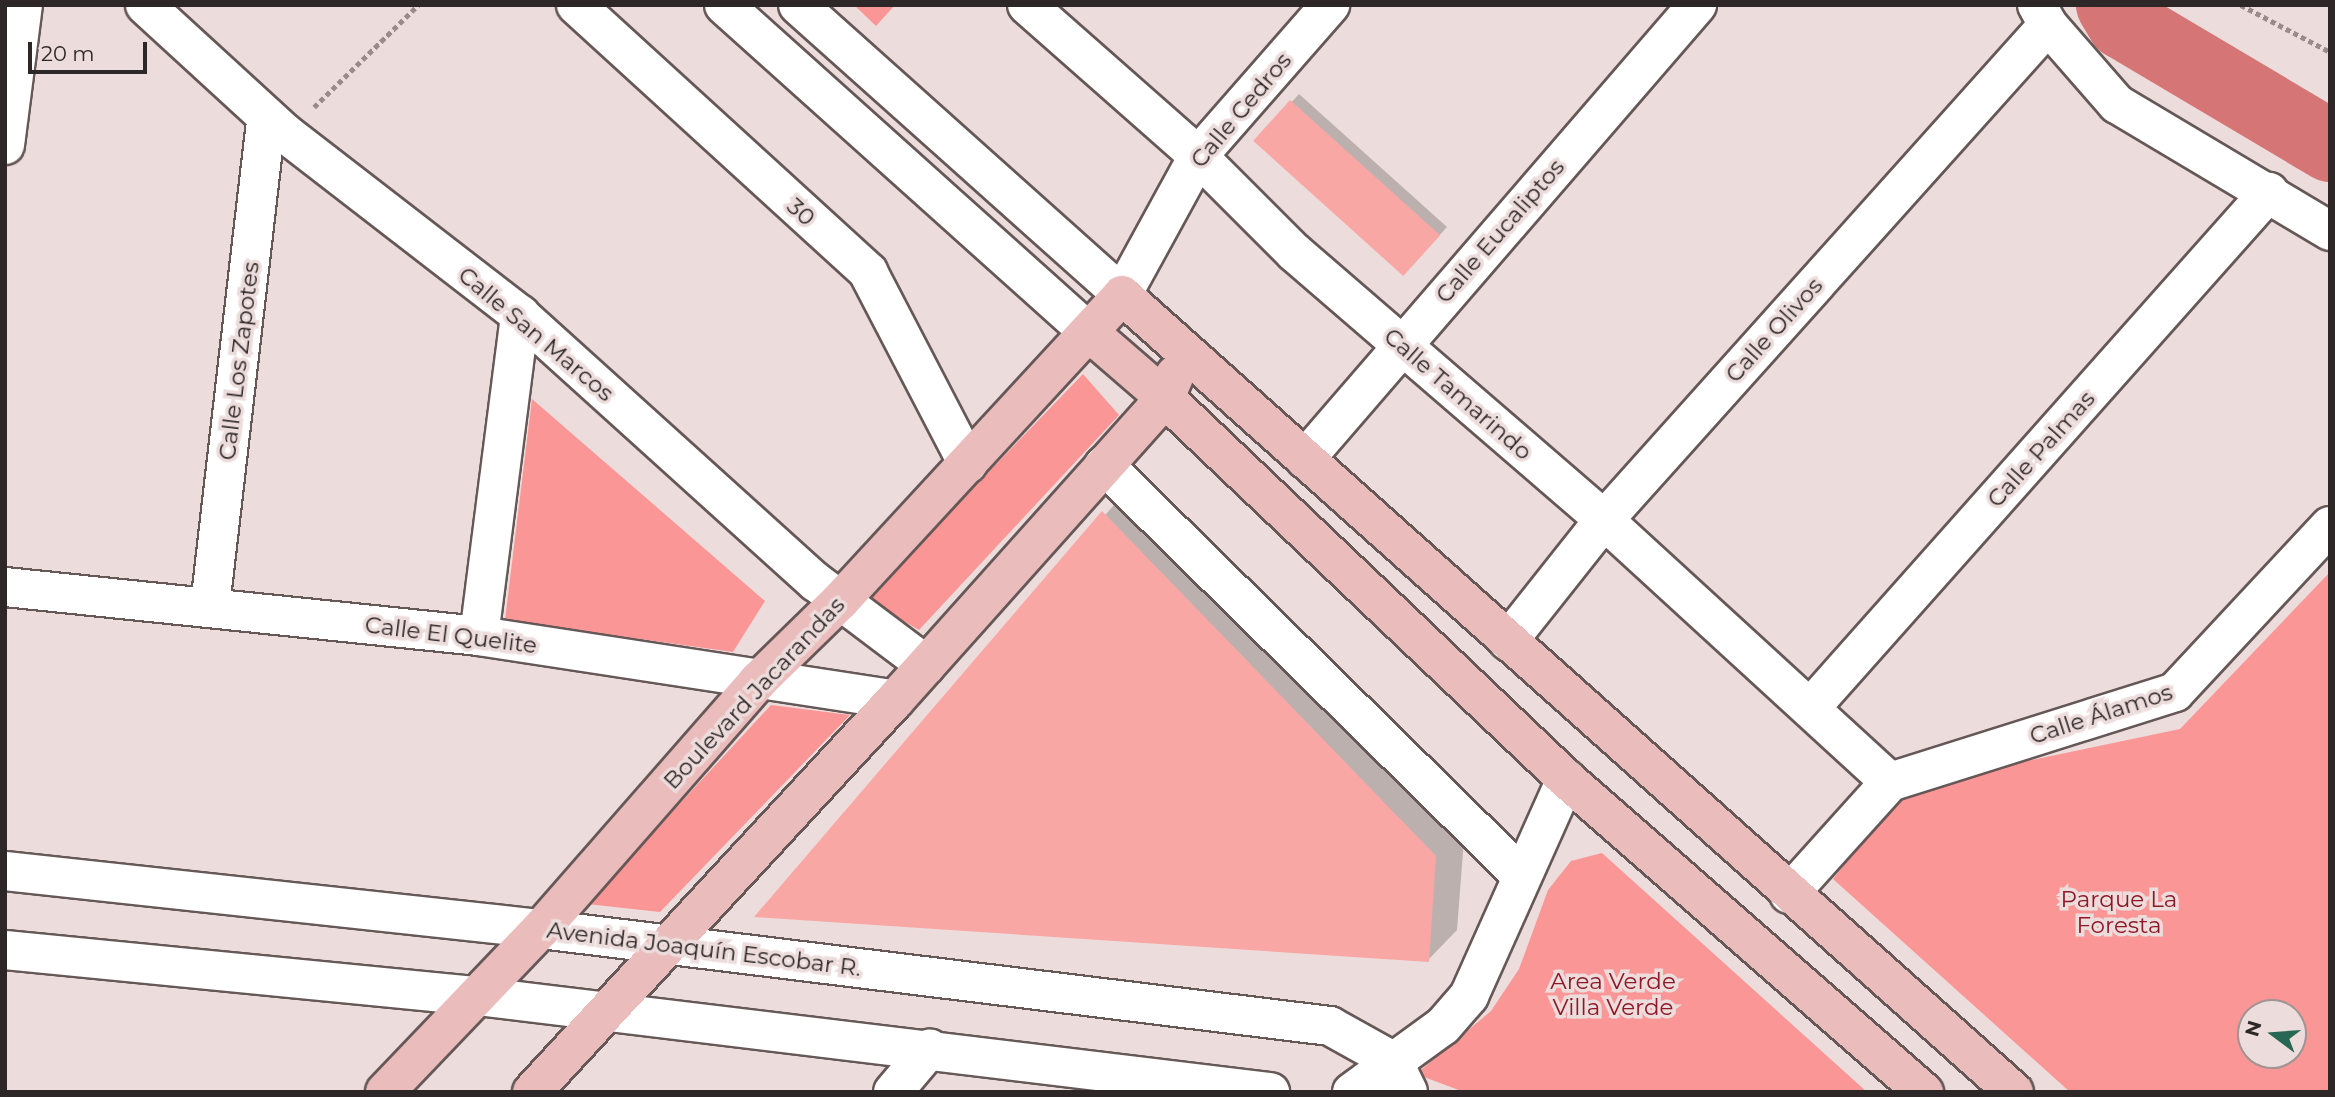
<!DOCTYPE html>
<meta charset="utf-8">
<style>
body{margin:0}
#map{position:relative;width:2335px;height:1097px;overflow:hidden;background:#ecdcdb;font-family:Montserrat,sans-serif}
div>[style]{position:absolute}
.green>*{inset:0;background:#fb9696}
.shadow>*{inset:0;background:#0003}
.river>*{height:72px;margin:-36px;padding:0 36px;transform-origin:36px;border-radius:36px;background:#d67575}
.building>*{inset:0;background:#f9a7a5;transform-origin:0 0}
.path>*{height:4.5px;margin-top:-2.25px;transform-origin:0;background:repeating-linear-gradient(90deg,#978b8b 0 5px,transparent 0 8.5px)}
.roads{filter:drop-shadow(2px 0 #655857) drop-shadow(-2px 0 #655857) drop-shadow(0 2px #655857) drop-shadow(0 -2px #655857)}
.minor>*{height:38px;margin:-19px;padding:0 19px;transform-origin:19px;border-radius:19px;background:#fff}
.major>*{height:38px;margin:-19px;padding:0 19px;transform-origin:19px;border-radius:19px;background:#ebbcbc}
span{translate:-50% -50%;white-space:nowrap;text-align:center;line-height:1.15;-webkit-text-stroke:7px #ecdcdb;paint-order:stroke}
.street-label{font-size:23px;color:#2d2727}
.park-label{font-size:23px;color:#8e1827}
.frame{position:absolute;inset:0;border:7px solid #2d2727;pointer-events:none}
.north{position:absolute;left:2237px;top:999px;width:70px;height:70px;box-sizing:border-box;background:#ecdcdb;border:2px solid #a09493;border-radius:50%;rotate:286deg;font-size:19px;font-weight:700;line-height:28px;text-align:center;color:#2d2727}
.north::after{content:'';display:block;margin:auto;width:24px;height:32px;background:#286754;clip-path:polygon(50% 0,100% 100%,50% 72%,0 100%)}
.scale{position:absolute;left:28px;top:42px;width:119px;height:32px;box-sizing:border-box;border:4px solid #2d2727;border-top:0;padding-left:9px;font-size:21px;line-height:24px;white-space:nowrap;color:#2d2727;-webkit-text-stroke:5px #ecdcdb;paint-order:stroke}
</style>
<div id="map">
<div class="green">
<div style="clip-path:polygon(854px 5px,895px 5px,876px 26px)"></div>
<div style="clip-path:polygon(1083px 374px,1119px 415px,919px 630px,866px 599px)"></div>
<div style="clip-path:polygon(532px 399px,765px 601px,733px 652px,505px 620px)"></div>
<div style="clip-path:polygon(evenodd,2330px 572px,2330px 1092px,2070px 1092px,1833px 879px,1899px 795px,2027px 761px,2180px 729px,2330px 572px,2251px 1013px,2293px 1013px,2293px 1055px,2251px 1055px,2251px 1013px)"></div>
<div style="clip-path:polygon(771px 705px,850px 715px,660px 912px,587px 904px)"></div>
<div style="clip-path:polygon(1602px 853px,1867px 1092px,1464px 1092px,1416px 1074px,1491px 1011px,1519px 969px,1548px 890px,1571px 861px)"></div>
</div>
<div class="shadow">
<div style="clip-path:polygon(1299px 94px,1447px 227px,1411px 267px,1256px 141px)"></div>
<div style="clip-path:polygon(1133px 483px,1465px 826px,1457px 930px,1428px 960px,758px 915px)"></div>
</div>
<div class="river">
<div style="left:2112px;top:5px;width:21px;rotate:59deg"></div>
<div style="left:2123px;top:23px;width:241px;rotate:30.7deg"></div>
</div>
<div class="building">
<div style="left:1290px;top:100px;width:202px;height:55px;rotate:42deg"></div>
<div style="clip-path:polygon(1102px 511px,1436px 856px,1429px 962px,754px 917px)"></div>
</div>
<div class="path">
<div style="left:2241px;top:5px;width:101px;rotate:27.8deg"></div>
<div style="left:314px;top:107px;width:146px;rotate:-44.4deg"></div>
</div>
<div class="roads">
<div class="minor">
<div style="left:145px;top:5px;width:191px;rotate:42.5deg"></div>
<div style="left:286px;top:134px;width:296px;rotate:37.7deg"></div>
<div style="left:520px;top:315px;width:399px;rotate:42.1deg"></div>
<div style="left:816px;top:582px;width:138px;rotate:37deg"></div>
<div style="left:576px;top:5px;width:396px;rotate:42.4deg"></div>
<div style="left:868px;top:272px;width:216px;rotate:62.5deg"></div>
<div style="left:724px;top:5px;width:491px;rotate:41.9deg"></div>
<div style="left:798px;top:5px;width:435px;rotate:41.8deg"></div>
<div style="left:1122px;top:295px;width:158px;rotate:-61.3deg"></div>
<div style="left:1198px;top:156px;width:201px;rotate:-48.8deg"></div>
<div style="left:1027px;top:5px;width:228px;rotate:41.4deg"></div>
<div style="left:1198px;top:156px;width:136px;rotate:45deg"></div>
<div style="left:1294px;top:252px;width:410px;rotate:40.8deg"></div>
<div style="left:1604px;top:520px;width:388px;rotate:42.5deg"></div>
<div style="left:2037px;top:5px;width:23px;rotate:61deg"></div>
<div style="left:2048px;top:25px;width:105px;rotate:48.9deg"></div>
<div style="left:2117px;top:104px;width:248px;rotate:30.8deg"></div>
<div style="left:5px;top:145px;width:141px;rotate:-82.7deg"></div>
<div style="left:1305px;top:459px;width:600px;rotate:-49.19deg"></div>
<div style="left:1104px;top:465px;width:586px;rotate:44.52deg"></div>
<div style="left:5px;top:587px;width:477px;rotate:5.9deg"></div>
<div style="left:479px;top:636px;width:421px;rotate:8.7deg"></div>
<div style="left:210px;top:606px;width:492px;rotate:-83.4deg"></div>
<div style="left:479px;top:636px;width:324px;rotate:-82.7deg"></div>
<div style="left:1508px;top:641px;width:154px;rotate:-51.6deg"></div>
<div style="left:1604px;top:520px;width:665px;rotate:-48.11deg"></div>
<div style="left:1812px;top:706px;width:688px;rotate:-48.36deg"></div>
<div style="left:1890px;top:782px;width:299px;rotate:-17.5deg"></div>
<div style="left:2175px;top:692px;width:227px;rotate:-47deg"></div>
<div style="left:5px;top:871px;width:539px;rotate:6.18deg"></div>
<div style="left:541px;top:929px;width:795px;rotate:7.01deg"></div>
<div style="left:1330px;top:1026px;width:72px;rotate:29.1deg"></div>
<div style="left:1393px;top:1061px;width:34px;rotate:64deg"></div>
<div style="left:1789px;top:894px;width:151px;rotate:-48deg"></div>
<div style="left:5px;top:950px;width:474px;rotate:5.6deg"></div>
<div style="left:477px;top:996px;width:799px;rotate:6.9deg"></div>
<div style="left:893px;top:1092px;width:57px;rotate:-49.9deg"></div>
<div style="left:1352px;top:1092px;width:112px;rotate:-36deg"></div>
<div style="left:1443px;top:1026px;width:40px;rotate:-49deg"></div>
<div style="left:1469px;top:996px;width:238px;rotate:-65.9deg"></div>
</div>
<div class="major">
<div style="left:1090px;top:333px;width:99px;rotate:40.9deg"></div>
<div style="left:1165px;top:398px;width:553px;rotate:43.53deg"></div>
<div style="left:1566px;top:779px;width:476px;rotate:41.2deg"></div>
<div style="left:385px;top:1092px;width:226px;rotate:-46.3deg"></div>
<div style="left:541px;top:929px;width:330px;rotate:-48.8deg"></div>
<div style="left:758px;top:681px;width:115px;rotate:-44.3deg"></div>
<div style="left:840px;top:601px;width:416px;rotate:-47.3deg"></div>
<div style="left:1122px;top:295px;width:1196px;rotate:41.78deg"></div>
<div style="left:532px;top:1092px;width:534px;rotate:-47.2deg"></div>
<div style="left:895px;top:700px;width:405px;rotate:-48.2deg"></div>
<div style="left:1165px;top:398px;width:25px;rotate:-67deg"></div>
</div>
</div>
<div class="street-label">
<span style="left:1241px;top:110px;rotate:-50deg">Calle Cedros</span>
<span style="left:801px;top:212px;rotate:42deg">30</span>
<span style="left:1500px;top:231px;rotate:-49deg">Calle Eucaliptos</span>
<span style="left:1774px;top:330px;rotate:-48deg">Calle Olivos</span>
<span style="left:536px;top:334px;rotate:40deg">Calle San Marcos</span>
<span style="left:239px;top:361px;rotate:-83deg">Calle Los Zapotes</span>
<span style="left:1458px;top:394px;rotate:41deg">Calle Tamarindo</span>
<span style="left:2041px;top:449px;rotate:-48deg">Calle Palmas</span>
<span style="left:451px;top:635px;rotate:7deg">Calle El Quelite</span>
<span style="left:754px;top:693px;rotate:-47deg">Boulevard Jacarandas</span>
<span style="left:2101px;top:714px;rotate:-18deg">Calle Álamos</span>
<span style="left:704px;top:949px;rotate:7deg">Avenida Joaquín Escobar R.</span>
</div>
<div class="park-label">
<span style="left:2119px;top:912px">Parque La<br>Foresta</span>
<span style="left:1613px;top:994px">Area Verde<br>Villa Verde</span>
</div>
<div class="frame"></div>
<div class="north">N</div>
<div class="scale">20 m</div>
</div>
